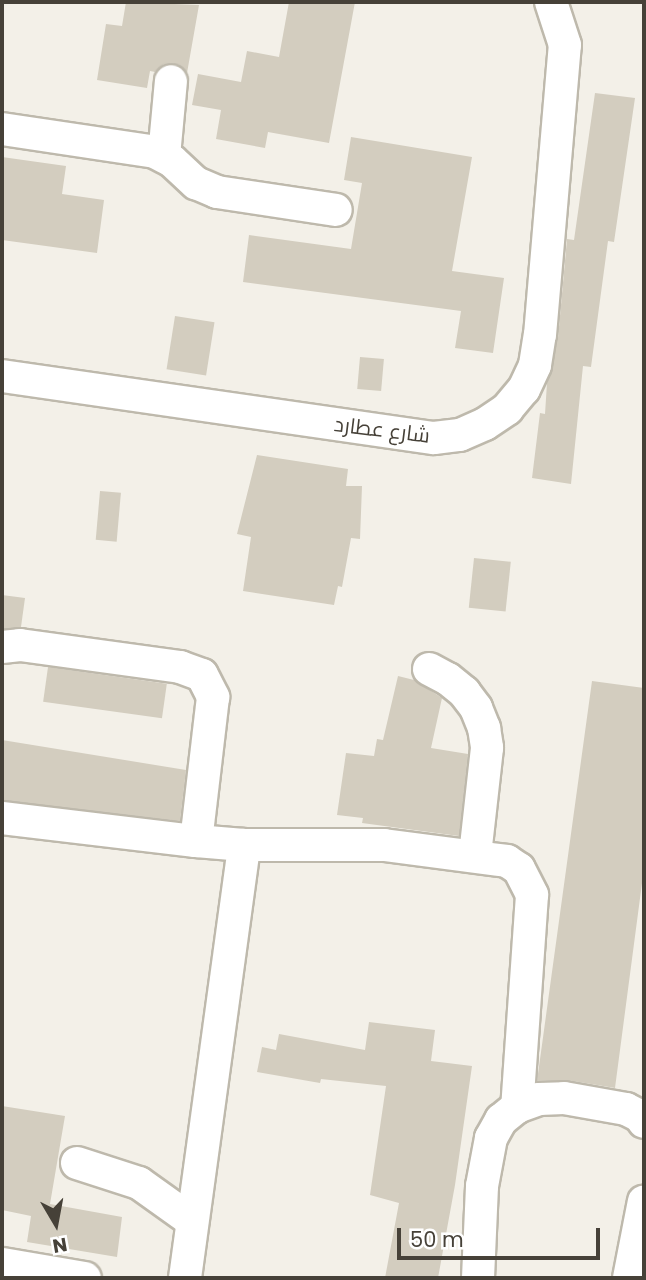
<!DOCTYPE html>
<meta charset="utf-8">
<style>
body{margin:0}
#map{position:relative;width:646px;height:1280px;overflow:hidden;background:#f3f0e8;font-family:Poppins,Cairo,sans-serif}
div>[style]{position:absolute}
.building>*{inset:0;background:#d3cdbf;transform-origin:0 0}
.roads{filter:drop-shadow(2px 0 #beb9ac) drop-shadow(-2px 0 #beb9ac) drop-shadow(0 2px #beb9ac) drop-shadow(0 -2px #beb9ac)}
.minor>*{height:32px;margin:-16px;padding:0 16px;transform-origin:16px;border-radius:16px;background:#fff}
span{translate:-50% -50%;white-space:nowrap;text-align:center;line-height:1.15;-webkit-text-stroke:6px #fff;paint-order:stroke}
.street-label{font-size:21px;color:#464138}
.frame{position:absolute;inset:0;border:4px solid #464138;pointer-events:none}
.north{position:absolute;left:21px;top:1189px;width:70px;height:70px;-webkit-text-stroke:5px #fff;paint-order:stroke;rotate:170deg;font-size:19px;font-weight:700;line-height:28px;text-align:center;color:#464138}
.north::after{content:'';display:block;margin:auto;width:24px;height:32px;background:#464138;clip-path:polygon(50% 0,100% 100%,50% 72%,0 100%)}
.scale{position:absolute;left:397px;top:1228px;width:203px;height:32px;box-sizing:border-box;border:4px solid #464138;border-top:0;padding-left:9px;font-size:21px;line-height:24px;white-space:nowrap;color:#464138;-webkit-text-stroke:5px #fff;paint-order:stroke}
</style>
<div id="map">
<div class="building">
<div style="clip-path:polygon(126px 2px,199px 5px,187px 73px,173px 63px,164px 64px,155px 72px,150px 71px,147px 88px,97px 80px,106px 24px,122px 26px)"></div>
<div style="clip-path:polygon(289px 2px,355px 2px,329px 143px,268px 132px,265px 148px,216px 139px,221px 110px,192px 105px,198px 74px,241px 82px,247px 51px,279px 57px)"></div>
<div style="clip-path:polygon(595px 93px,635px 98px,614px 242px,608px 241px,591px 367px,583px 366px,571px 484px,532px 478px,540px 413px,545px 414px,547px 383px,558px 338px,567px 239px,574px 240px)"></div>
<div style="clip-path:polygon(351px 137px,472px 157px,452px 271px,504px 278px,493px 353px,455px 348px,461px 311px,243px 282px,249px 235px,351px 249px,362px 183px,344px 180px)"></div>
<div style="clip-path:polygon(2px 157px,66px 166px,62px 194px,104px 200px,97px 253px,2px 240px)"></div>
<div style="left:175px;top:316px;width:40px;height:54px;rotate:9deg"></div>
<div style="left:360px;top:357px;width:24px;height:32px;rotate:5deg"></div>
<div style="clip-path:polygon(257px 455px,348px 469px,346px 486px,362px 486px,360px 539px,351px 538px,342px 587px,338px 586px,334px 605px,243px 591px,251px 537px,237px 534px)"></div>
<div style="left:100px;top:491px;width:21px;height:49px;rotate:5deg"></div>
<div style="left:474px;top:558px;width:37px;height:50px;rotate:6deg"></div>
<div style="clip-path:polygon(2px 595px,25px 598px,21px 627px,2px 629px)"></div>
<div style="left:48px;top:667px;width:120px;height:35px;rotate:8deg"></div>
<div style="clip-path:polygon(398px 676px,414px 680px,442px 698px,431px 748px,468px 754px,459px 836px,362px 823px,363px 818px,337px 815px,346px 753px,374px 756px,377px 739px,383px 740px)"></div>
<div style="clip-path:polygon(592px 681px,644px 688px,644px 868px,615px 1088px,567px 1080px,537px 1081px)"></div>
<div style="clip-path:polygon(2px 740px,186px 770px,180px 821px,2px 800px)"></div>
<div style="clip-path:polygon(369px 1022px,435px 1030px,431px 1061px,472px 1066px,455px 1185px,438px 1278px,385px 1278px,399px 1203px,370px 1195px,386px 1086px,321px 1079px,320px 1083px,257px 1072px,262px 1047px,276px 1050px,279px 1034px,365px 1050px)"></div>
<div style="clip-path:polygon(2px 1106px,65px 1116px,50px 1204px,122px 1217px,117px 1257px,27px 1242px,31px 1216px,2px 1210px)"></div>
</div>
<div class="roads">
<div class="minor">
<div style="left:2px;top:129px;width:155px;rotate:8.5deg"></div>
<div style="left:155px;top:152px;width:19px;rotate:28deg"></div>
<div style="left:172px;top:161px;width:33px;rotate:43deg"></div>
<div style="left:196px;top:183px;width:23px;rotate:23deg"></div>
<div style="left:217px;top:192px;width:120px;rotate:8.6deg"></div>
<div style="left:164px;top:156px;width:75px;rotate:-84.7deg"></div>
<div style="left:2px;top:376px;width:436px;rotate:8.2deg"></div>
<div style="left:434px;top:438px;width:26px;rotate:-7deg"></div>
<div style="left:460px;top:435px;width:27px;rotate:-24deg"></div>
<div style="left:485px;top:424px;width:27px;rotate:-34deg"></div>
<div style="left:507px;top:409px;width:26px;rotate:-50deg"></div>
<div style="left:524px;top:389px;width:26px;rotate:-65deg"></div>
<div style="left:535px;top:365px;width:30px;rotate:-81deg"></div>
<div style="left:540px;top:335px;width:291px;rotate:-85.1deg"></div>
<div style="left:565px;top:45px;width:45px;rotate:-108deg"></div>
<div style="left:2px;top:647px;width:18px;rotate:-6deg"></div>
<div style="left:20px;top:645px;width:162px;rotate:7.8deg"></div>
<div style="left:180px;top:667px;width:23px;rotate:20deg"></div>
<div style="left:202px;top:675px;width:25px;rotate:63deg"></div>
<div style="left:213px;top:697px;width:145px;rotate:96.7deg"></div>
<div style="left:429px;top:669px;width:21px;rotate:28deg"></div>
<div style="left:448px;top:679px;width:21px;rotate:39deg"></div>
<div style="left:464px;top:692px;width:20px;rotate:53deg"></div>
<div style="left:476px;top:708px;width:22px;rotate:68deg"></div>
<div style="left:484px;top:728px;width:20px;rotate:81deg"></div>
<div style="left:487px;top:748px;width:108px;rotate:96.4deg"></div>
<div style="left:2px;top:818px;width:195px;rotate:6.8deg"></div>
<div style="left:196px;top:841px;width:48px;rotate:4.8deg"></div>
<div style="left:244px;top:845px;width:140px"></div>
<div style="left:384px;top:845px;width:124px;rotate:7.4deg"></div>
<div style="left:507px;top:861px;width:14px;rotate:34deg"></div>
<div style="left:519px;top:869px;width:29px;rotate:63deg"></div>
<div style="left:532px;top:895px;width:213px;rotate:94deg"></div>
<div style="left:77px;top:1163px;width:65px;rotate:17.9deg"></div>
<div style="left:139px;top:1183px;width:65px;rotate:35.6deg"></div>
<div style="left:2px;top:1264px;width:84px;rotate:9.6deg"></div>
<div style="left:185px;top:1278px;width:437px;rotate:-82.2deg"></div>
<div style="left:478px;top:1278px;width:92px;rotate:-87.5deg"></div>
<div style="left:482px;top:1186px;width:49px;rotate:-79.4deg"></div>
<div style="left:491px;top:1138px;width:21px;rotate:-61deg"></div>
<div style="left:501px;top:1120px;width:21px;rotate:-39deg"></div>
<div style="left:517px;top:1107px;width:23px;rotate:-20deg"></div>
<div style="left:539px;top:1099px;width:25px;rotate:-2deg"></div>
<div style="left:564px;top:1098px;width:63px;rotate:10.1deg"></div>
<div style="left:626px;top:1109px;width:16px;rotate:27deg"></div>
<div style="left:640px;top:1116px;width:7px;rotate:56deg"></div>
<div style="left:629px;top:1278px;width:78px;rotate:-79deg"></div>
</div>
</div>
<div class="street-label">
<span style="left:382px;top:430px;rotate:7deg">شارع عطارد</span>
</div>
<div class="frame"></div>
<div class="north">N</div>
<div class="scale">50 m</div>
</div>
